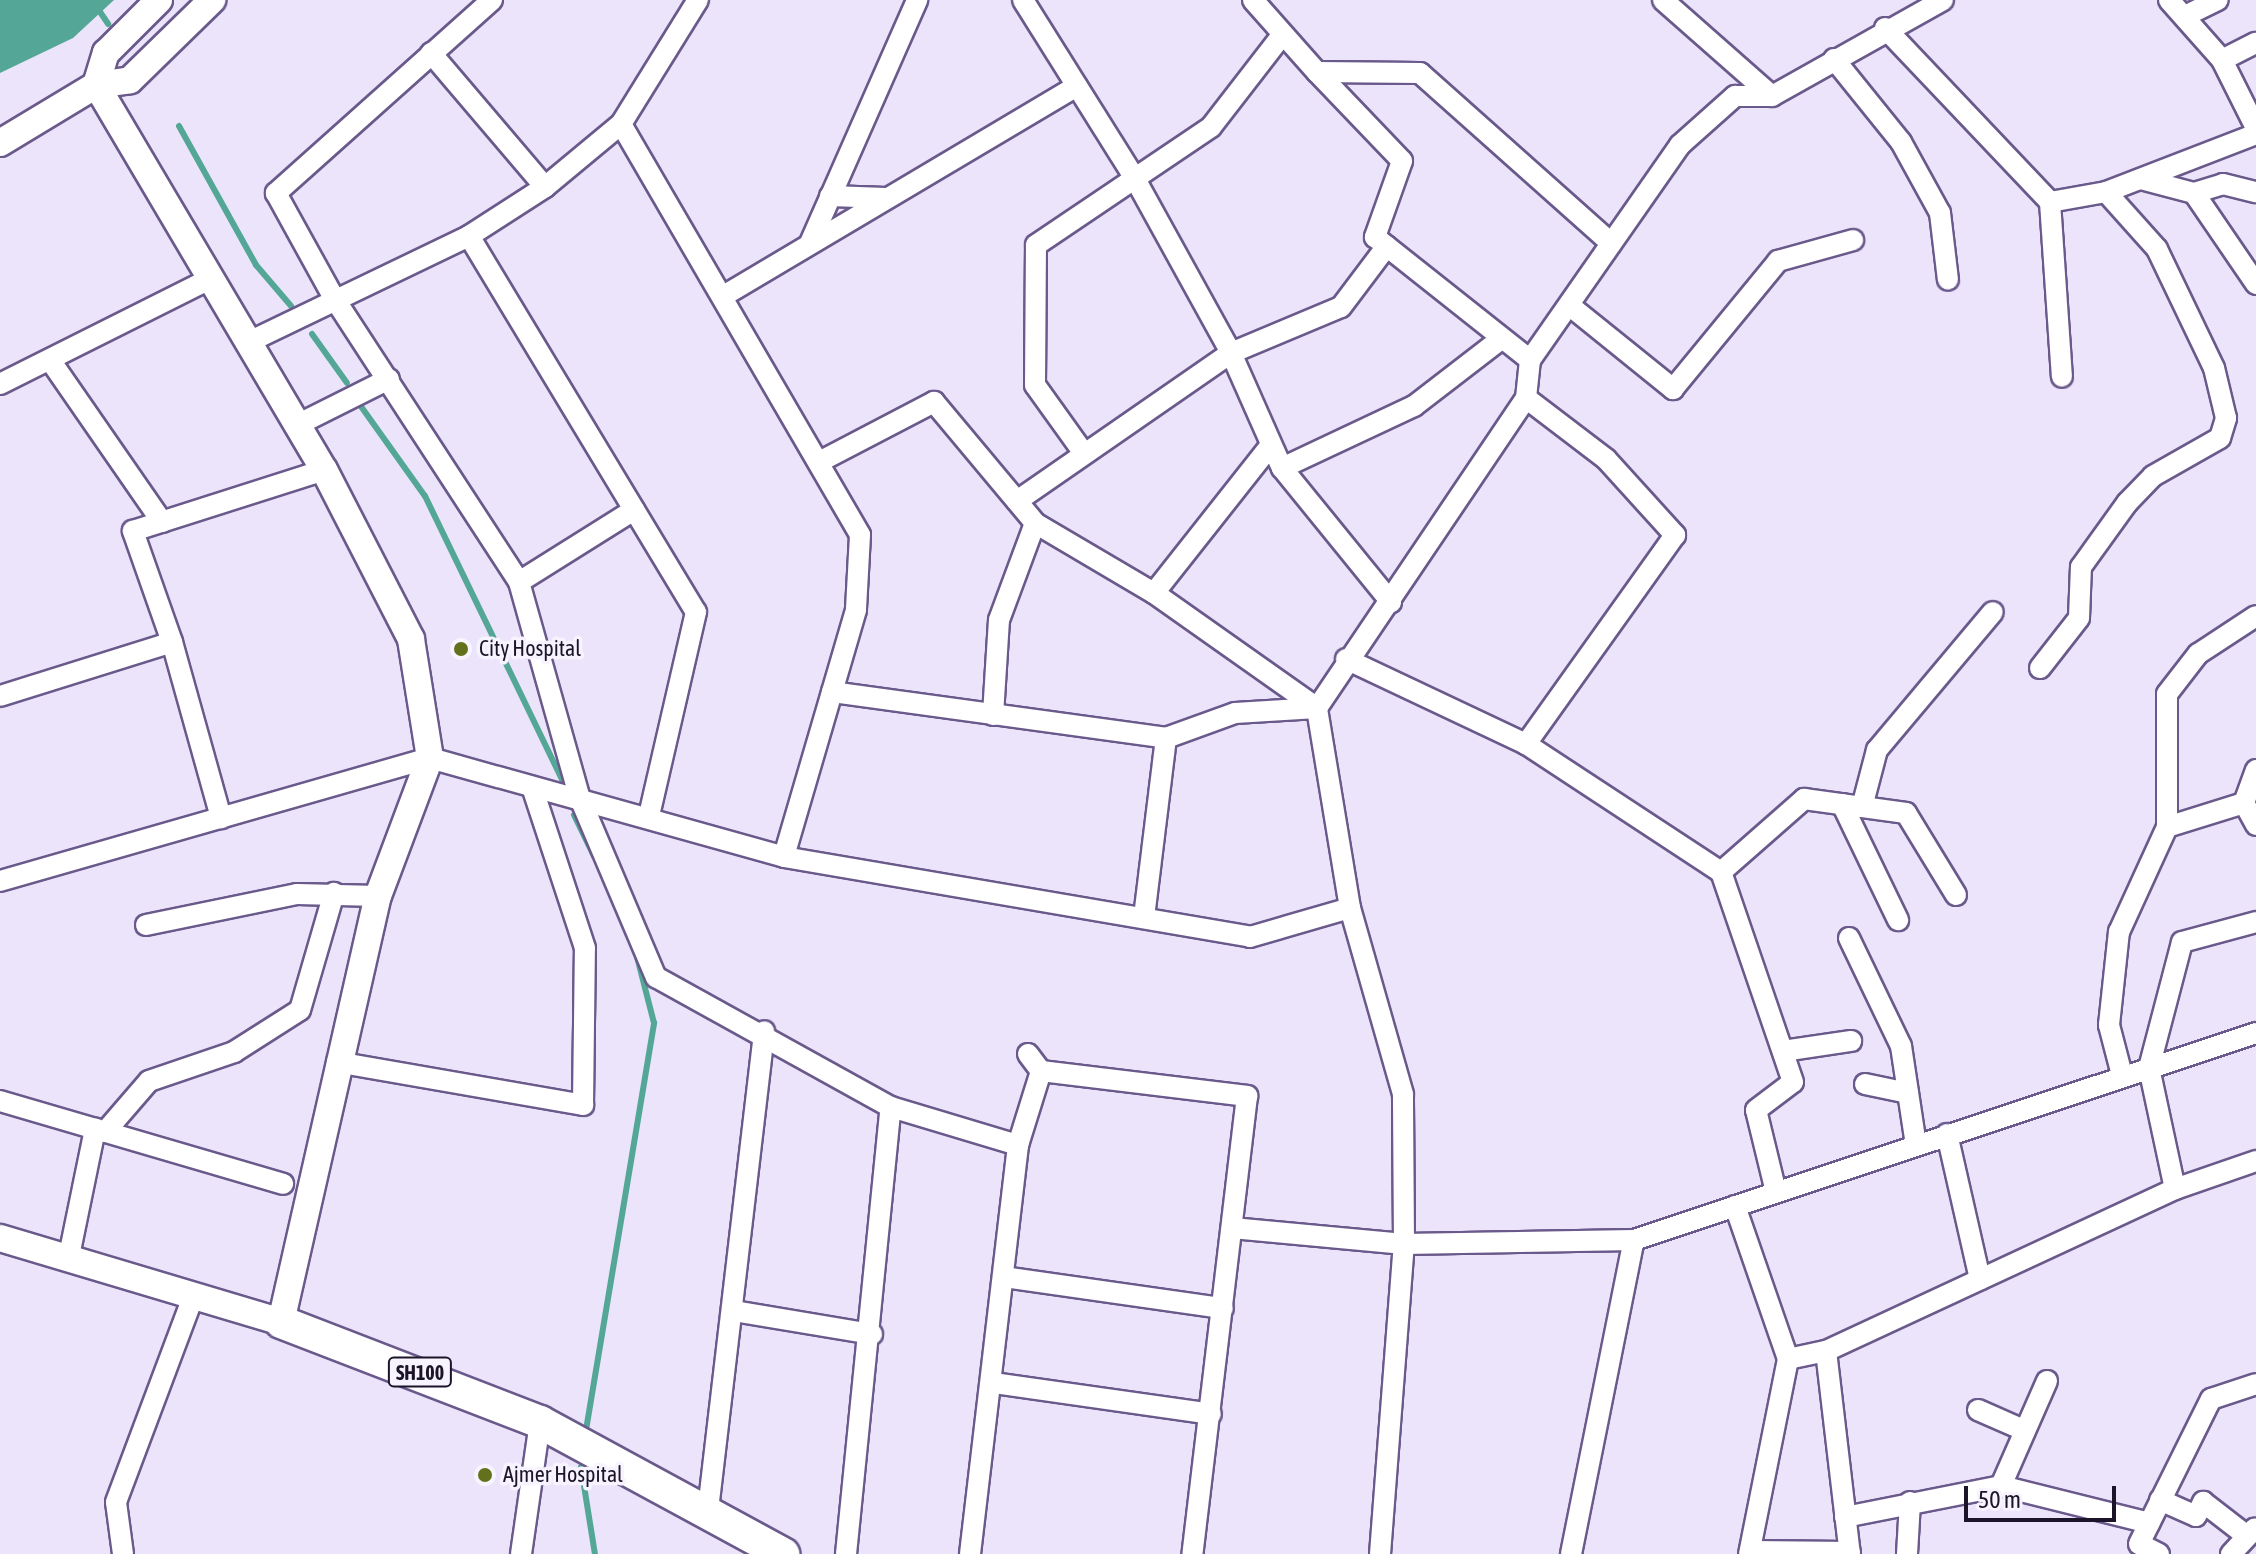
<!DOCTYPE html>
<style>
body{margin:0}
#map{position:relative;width:2256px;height:1554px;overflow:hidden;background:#ebe4fb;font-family:"Asap Condensed",sans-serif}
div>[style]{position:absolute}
.water>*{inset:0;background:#54a796}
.stream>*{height:6px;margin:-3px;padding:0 3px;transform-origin:3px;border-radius:3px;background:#54a796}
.roads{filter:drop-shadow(2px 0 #6a5a8b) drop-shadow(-2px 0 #6a5a8b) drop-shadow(0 2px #6a5a8b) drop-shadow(0 -2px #6a5a8b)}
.minor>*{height:20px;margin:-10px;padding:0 10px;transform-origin:10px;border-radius:10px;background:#fff}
.tertiary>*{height:26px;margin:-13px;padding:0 13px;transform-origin:13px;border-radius:13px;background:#fff}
.primary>*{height:32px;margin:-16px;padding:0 16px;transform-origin:16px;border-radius:16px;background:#fff}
.dots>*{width:22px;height:22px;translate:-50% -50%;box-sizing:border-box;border:4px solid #f7f4ff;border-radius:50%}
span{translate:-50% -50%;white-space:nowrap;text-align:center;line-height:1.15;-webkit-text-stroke:7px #f7f4ff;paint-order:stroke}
.shield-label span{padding:2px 6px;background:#f7f4ff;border:2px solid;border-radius:6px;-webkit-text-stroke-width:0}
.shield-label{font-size:20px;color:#1c1529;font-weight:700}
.poi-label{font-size:22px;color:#1c1529}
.left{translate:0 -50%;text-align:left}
.scale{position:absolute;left:1964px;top:1486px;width:152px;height:36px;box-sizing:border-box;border:4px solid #1c1529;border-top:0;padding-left:10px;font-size:24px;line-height:28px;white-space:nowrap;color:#1c1529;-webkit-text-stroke:6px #f7f4ff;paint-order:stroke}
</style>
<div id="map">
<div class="water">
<div style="clip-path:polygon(0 0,114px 0,73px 38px,0 73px)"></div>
</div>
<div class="stream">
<div style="left:92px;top:0;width:29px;rotate:56deg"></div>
<div style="left:179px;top:126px;width:159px;rotate:61deg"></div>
<div style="left:256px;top:265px;width:54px;rotate:49.5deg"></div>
<div style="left:312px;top:334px;width:60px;rotate:54.5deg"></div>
<div style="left:360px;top:405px;width:112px;rotate:54.5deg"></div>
<div style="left:425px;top:496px;width:320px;rotate:64.2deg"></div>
<div style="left:574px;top:815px;width:46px;rotate:64deg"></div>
<div style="left:586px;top:1430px;width:413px;rotate:-80.5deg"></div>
<div style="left:654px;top:1023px;width:72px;rotate:-104.4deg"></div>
<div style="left:581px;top:1467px;width:88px;rotate:80.9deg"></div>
</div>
<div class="roads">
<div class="minor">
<div style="left:492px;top:0;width:290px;rotate:138.2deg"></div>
<div style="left:276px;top:193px;width:120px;rotate:61.1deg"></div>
<div style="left:334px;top:298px;width:339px;rotate:56.9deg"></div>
<div style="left:519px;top:582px;width:222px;rotate:74.3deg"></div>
<div style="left:579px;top:796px;width:197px;rotate:67deg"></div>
<div style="left:656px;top:977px;width:269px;rotate:29deg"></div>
<div style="left:891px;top:1107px;width:133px;rotate:16.7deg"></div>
<div style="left:1023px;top:0;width:209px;rotate:57.9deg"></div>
<div style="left:1134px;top:177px;width:201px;rotate:61.1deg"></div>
<div style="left:1231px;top:353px;width:126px;rotate:66.1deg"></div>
<div style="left:1282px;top:468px;width:173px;rotate:50.9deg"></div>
<div style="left:1253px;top:0;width:96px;rotate:48.4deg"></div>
<div style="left:1317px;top:72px;width:103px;rotate:0.6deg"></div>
<div style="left:1420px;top:73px;width:256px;rotate:41.7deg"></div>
<div style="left:1663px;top:0;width:145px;rotate:41.4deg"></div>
<div style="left:2169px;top:0;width:80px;rotate:48.5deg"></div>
<div style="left:2222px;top:60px;width:76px;rotate:63.4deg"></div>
<div style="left:2187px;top:15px;width:34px;rotate:-26deg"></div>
<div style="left:1885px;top:28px;width:240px;rotate:46.5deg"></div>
<div style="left:2050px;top:202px;width:57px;rotate:-10.1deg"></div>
<div style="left:2106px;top:192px;width:161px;rotate:-21.1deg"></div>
<div style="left:431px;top:53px;width:176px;rotate:49.6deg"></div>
<div style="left:1834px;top:59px;width:107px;rotate:51.1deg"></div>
<div style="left:1901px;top:142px;width:81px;rotate:61.2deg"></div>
<div style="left:1940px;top:213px;width:67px;rotate:83.2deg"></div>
<div style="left:2222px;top:60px;width:38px;rotate:-27deg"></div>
<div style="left:1317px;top:72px;width:123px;rotate:46.3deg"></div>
<div style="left:1402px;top:161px;width:81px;rotate:109.6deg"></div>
<div style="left:1375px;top:237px;width:198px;rotate:38.4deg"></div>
<div style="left:621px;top:124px;width:475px;rotate:59.8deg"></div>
<div style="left:860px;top:535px;width:75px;rotate:93.1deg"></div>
<div style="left:856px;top:610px;width:257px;rotate:106.3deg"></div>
<div style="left:2141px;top:179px;width:55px;rotate:14.8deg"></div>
<div style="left:2194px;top:193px;width:30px;rotate:-17deg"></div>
<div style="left:2223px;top:184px;width:34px;rotate:14deg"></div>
<div style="left:2194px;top:193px;width:110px;rotate:55.7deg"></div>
<div style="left:830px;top:196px;width:56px;rotate:2deg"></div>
<div style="left:2050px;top:202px;width:175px;rotate:86.1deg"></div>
<div style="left:469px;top:236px;width:439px;rotate:58.9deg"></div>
<div style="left:696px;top:612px;width:208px;rotate:103deg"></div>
<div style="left:810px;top:243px;width:266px;rotate:-66.2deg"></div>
<div style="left:725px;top:295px;width:409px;rotate:-30.7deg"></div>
<div style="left:1569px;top:305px;width:134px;rotate:38.9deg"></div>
<div style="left:1673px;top:389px;width:166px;rotate:-50.6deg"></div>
<div style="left:1778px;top:261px;width:78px;rotate:-15.6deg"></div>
<div style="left:249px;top:342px;width:244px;rotate:-25.7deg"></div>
<div style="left:469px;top:236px;width:90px;rotate:-32.8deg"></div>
<div style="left:545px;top:187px;width:99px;rotate:-39.7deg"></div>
<div style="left:621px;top:124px;width:146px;rotate:-58.2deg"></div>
<div style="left:50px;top:360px;width:197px;rotate:55.3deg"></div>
<div style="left:0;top:384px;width:235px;rotate:-26.6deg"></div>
<div style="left:1526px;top:398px;width:101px;rotate:37.3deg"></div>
<div style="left:1606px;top:459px;width:103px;rotate:47.8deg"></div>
<div style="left:1675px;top:535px;width:257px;rotate:125.5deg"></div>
<div style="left:295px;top:426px;width:105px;rotate:-26.6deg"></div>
<div style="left:1083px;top:452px;width:82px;rotate:-125.6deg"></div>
<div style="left:1035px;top:385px;width:140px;rotate:-89.6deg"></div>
<div style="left:1036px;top:245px;width:211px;rotate:-34deg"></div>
<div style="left:1211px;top:127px;width:116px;rotate:-52.3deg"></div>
<div style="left:819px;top:462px;width:130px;rotate:-27.6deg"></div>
<div style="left:934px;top:402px;width:158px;rotate:50.1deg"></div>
<div style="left:1035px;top:523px;width:138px;rotate:30.5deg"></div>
<div style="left:1154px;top:593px;width:199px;rotate:35.2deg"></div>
<div style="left:1282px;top:468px;width:146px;rotate:-25.2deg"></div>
<div style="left:1414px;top:406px;width:110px;rotate:-37.6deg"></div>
<div style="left:1017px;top:501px;width:260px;rotate:-34.7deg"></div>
<div style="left:1231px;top:353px;width:119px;rotate:-22.7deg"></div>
<div style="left:1341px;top:307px;width:76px;rotate:-53deg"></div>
<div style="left:519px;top:582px;width:136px;rotate:-32.1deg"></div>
<div style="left:1154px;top:593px;width:187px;rotate:-51.7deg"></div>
<div style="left:172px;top:642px;width:183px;rotate:74.4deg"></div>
<div style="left:1346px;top:659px;width:199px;rotate:25.3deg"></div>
<div style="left:1526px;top:744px;width:233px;rotate:33.3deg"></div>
<div style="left:2040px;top:668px;width:63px;rotate:-52deg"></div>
<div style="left:2079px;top:618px;width:51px;rotate:-87.8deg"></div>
<div style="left:2081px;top:567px;width:79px;rotate:-54.3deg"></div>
<div style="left:2127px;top:503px;width:37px;rotate:-46deg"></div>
<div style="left:2153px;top:476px;width:77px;rotate:-29.6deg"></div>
<div style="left:2220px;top:438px;width:21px;rotate:-73deg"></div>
<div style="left:2226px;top:418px;width:51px;rotate:-103.5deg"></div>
<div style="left:2214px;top:368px;width:132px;rotate:-115.6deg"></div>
<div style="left:2157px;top:249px;width:76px;rotate:-131.8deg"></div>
<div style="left:832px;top:692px;width:337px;rotate:7.8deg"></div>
<div style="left:1166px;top:738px;width:180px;rotate:97deg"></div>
<div style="left:0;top:696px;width:180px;rotate:-17.4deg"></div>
<div style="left:172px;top:642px;width:118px;rotate:-109.4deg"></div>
<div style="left:133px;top:531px;width:201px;rotate:-17.7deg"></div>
<div style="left:993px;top:715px;width:95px;rotate:-86.4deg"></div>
<div style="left:999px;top:620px;width:103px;rotate:-69.6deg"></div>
<div style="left:1166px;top:738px;width:73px;rotate:-19.9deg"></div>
<div style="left:1235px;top:713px;width:82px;rotate:-3.5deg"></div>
<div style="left:2256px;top:770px;width:35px;rotate:110deg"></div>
<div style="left:2244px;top:803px;width:25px;rotate:61deg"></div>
<div style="left:1842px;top:804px;width:129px;rotate:64.2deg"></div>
<div style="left:1862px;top:807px;width:59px;rotate:-75.3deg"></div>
<div style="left:1877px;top:750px;width:180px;rotate:-50deg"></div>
<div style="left:2167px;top:827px;width:81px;rotate:-17.3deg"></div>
<div style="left:0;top:881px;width:447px;rotate:-16deg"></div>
<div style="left:430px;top:758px;width:368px;rotate:15.6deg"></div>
<div style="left:784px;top:857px;width:473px;rotate:9.7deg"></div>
<div style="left:1250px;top:937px;width:104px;rotate:-16.2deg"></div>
<div style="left:146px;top:925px;width:154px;rotate:-11.6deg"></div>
<div style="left:297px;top:894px;width:81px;rotate:1.4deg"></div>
<div style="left:1849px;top:938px;width:120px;rotate:64.3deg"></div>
<div style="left:1901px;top:1046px;width:100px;rotate:81.4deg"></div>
<div style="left:1783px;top:1051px;width:69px;rotate:-8.4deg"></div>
<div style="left:1028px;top:1054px;width:21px;rotate:53deg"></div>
<div style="left:337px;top:1062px;width:250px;rotate:9.9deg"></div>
<div style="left:583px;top:1105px;width:157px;rotate:-89.3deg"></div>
<div style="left:585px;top:948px;width:169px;rotate:-108.2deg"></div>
<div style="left:2122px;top:1075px;width:52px;rotate:-104.6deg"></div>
<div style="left:2109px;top:1025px;width:94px;rotate:-83.9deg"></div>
<div style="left:2119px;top:932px;width:115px;rotate:-65.4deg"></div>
<div style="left:2167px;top:827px;width:133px;rotate:-90deg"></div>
<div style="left:2167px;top:694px;width:51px;rotate:-52.2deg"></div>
<div style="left:2198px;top:654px;width:69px;rotate:-33.2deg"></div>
<div style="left:1865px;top:1084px;width:44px;rotate:11.8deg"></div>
<div style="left:0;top:1101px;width:295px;rotate:16.3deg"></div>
<div style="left:105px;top:1132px;width:67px;rotate:-49.2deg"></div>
<div style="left:149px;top:1081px;width:90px;rotate:-18.8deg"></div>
<div style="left:234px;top:1052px;width:78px;rotate:-32.5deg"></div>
<div style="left:300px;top:1010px;width:122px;rotate:-73.8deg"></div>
<div style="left:1947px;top:1134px;width:149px;rotate:77.2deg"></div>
<div style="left:2175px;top:1189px;width:124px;rotate:-102.1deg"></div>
<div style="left:2149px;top:1068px;width:130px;rotate:-75.3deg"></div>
<div style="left:2182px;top:942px;width:77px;rotate:-15.1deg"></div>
<div style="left:1776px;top:1192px;width:84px;rotate:-103.7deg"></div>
<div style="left:1756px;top:1110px;width:46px;rotate:-37.1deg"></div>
<div style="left:1793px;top:1082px;width:222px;rotate:-108.9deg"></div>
<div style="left:1721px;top:872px;width:111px;rotate:-41.3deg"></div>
<div style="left:1804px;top:799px;width:103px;rotate:7.8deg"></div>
<div style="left:1906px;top:813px;width:96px;rotate:58.6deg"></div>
<div style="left:1735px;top:1206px;width:162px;rotate:70.9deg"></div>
<div style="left:1788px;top:1359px;width:199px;rotate:101.3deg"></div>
<div style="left:1232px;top:1228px;width:173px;rotate:5.3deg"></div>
<div style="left:1404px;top:1244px;width:230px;rotate:-1deg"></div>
<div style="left:1634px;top:1240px;width:656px;rotate:-18.41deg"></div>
<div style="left:69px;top:1256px;width:130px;rotate:-78.4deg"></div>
<div style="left:1004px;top:1277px;width:221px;rotate:8.1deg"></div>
<div style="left:734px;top:1311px;width:140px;rotate:9.5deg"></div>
<div style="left:1826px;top:1351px;width:204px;rotate:83.3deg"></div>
<div style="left:1788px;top:1359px;width:39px;rotate:-12deg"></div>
<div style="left:1826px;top:1351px;width:385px;rotate:-24.9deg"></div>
<div style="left:2175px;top:1189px;width:86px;rotate:-19.1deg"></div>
<div style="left:2047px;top:1381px;width:115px;rotate:113.7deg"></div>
<div style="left:2001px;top:1486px;width:153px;rotate:14deg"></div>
<div style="left:994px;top:1383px;width:219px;rotate:8.1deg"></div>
<div style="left:1978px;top:1410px;width:47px;rotate:23.8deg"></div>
<div style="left:2160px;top:1500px;width:39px;rotate:24deg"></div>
<div style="left:2196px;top:1516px;width:16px;rotate:-63deg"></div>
<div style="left:2203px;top:1502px;width:56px;rotate:37.7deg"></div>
<div style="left:708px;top:1510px;width:482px;rotate:-83.3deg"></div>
<div style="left:1845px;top:1517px;width:159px;rotate:-11.2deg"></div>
<div style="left:1750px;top:1551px;width:100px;rotate:0.6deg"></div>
<div style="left:123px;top:1554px;width:52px;rotate:-97.7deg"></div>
<div style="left:116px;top:1502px;width:221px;rotate:-69.4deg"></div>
<div style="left:521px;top:1554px;width:133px;rotate:-81.8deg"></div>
<div style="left:846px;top:1554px;width:449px;rotate:-84.3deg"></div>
<div style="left:970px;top:1554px;width:412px;rotate:-83.3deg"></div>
<div style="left:1018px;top:1145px;width:77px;rotate:-72.7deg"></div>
<div style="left:1041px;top:1071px;width:208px;rotate:6.9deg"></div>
<div style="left:1247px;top:1096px;width:461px;rotate:96.8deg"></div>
<div style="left:1380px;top:1554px;width:311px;rotate:-85.6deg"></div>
<div style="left:1404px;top:1244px;width:150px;rotate:-90.4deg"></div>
<div style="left:1403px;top:1094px;width:193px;rotate:-105.9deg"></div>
<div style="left:1350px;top:908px;width:203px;rotate:-99.4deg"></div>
<div style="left:1317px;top:708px;width:374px;rotate:-56deg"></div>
<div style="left:1526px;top:398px;width:38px;rotate:-84deg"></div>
<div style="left:1530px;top:360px;width:262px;rotate:-55.1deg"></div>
<div style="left:1680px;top:145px;width:74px;rotate:-41.7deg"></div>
<div style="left:1735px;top:96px;width:37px"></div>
<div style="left:1772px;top:96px;width:196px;rotate:-29.3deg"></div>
<div style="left:1571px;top:1554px;width:320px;rotate:-78.7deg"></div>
<div style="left:1907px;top:1554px;width:52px;rotate:-86.7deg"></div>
<div style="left:2159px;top:1554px;width:22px;rotate:-153deg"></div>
<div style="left:2139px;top:1544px;width:162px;rotate:-63.6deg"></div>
<div style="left:2211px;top:1399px;width:47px;rotate:-18.4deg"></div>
<div style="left:2231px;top:1554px;width:35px;rotate:-47deg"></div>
</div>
<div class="tertiary">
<div style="left:0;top:143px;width:112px;rotate:-31.1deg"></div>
<div style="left:96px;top:85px;width:34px;rotate:-8deg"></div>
<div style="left:130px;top:80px;width:115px;rotate:-44.3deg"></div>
<div style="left:0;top:1238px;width:293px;rotate:16.6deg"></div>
<div style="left:281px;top:1322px;width:437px;rotate:-77.2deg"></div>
<div style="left:378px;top:896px;width:147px;rotate:-69.4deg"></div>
<div style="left:430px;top:758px;width:121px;rotate:-99.1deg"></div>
<div style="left:411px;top:639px;width:190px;rotate:-117.2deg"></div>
<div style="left:324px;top:470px;width:447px;rotate:-120.6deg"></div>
<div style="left:96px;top:85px;width:34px;rotate:-73deg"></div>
<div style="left:106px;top:53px;width:75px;rotate:-45deg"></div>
</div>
<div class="primary">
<div style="left:281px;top:1322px;width:278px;rotate:21.1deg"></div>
<div style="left:540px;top:1422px;width:277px;rotate:28.5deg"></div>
</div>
</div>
<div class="dots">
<div style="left:461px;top:649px;background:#63711c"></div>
<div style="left:485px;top:1475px;background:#63711c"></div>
</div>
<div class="shield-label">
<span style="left:420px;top:1372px">SH100</span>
</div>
<div class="poi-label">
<span class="left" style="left:479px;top:649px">City Hospital</span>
<span class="left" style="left:503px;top:1475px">Ajmer Hospital</span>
</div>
<div class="scale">50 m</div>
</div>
